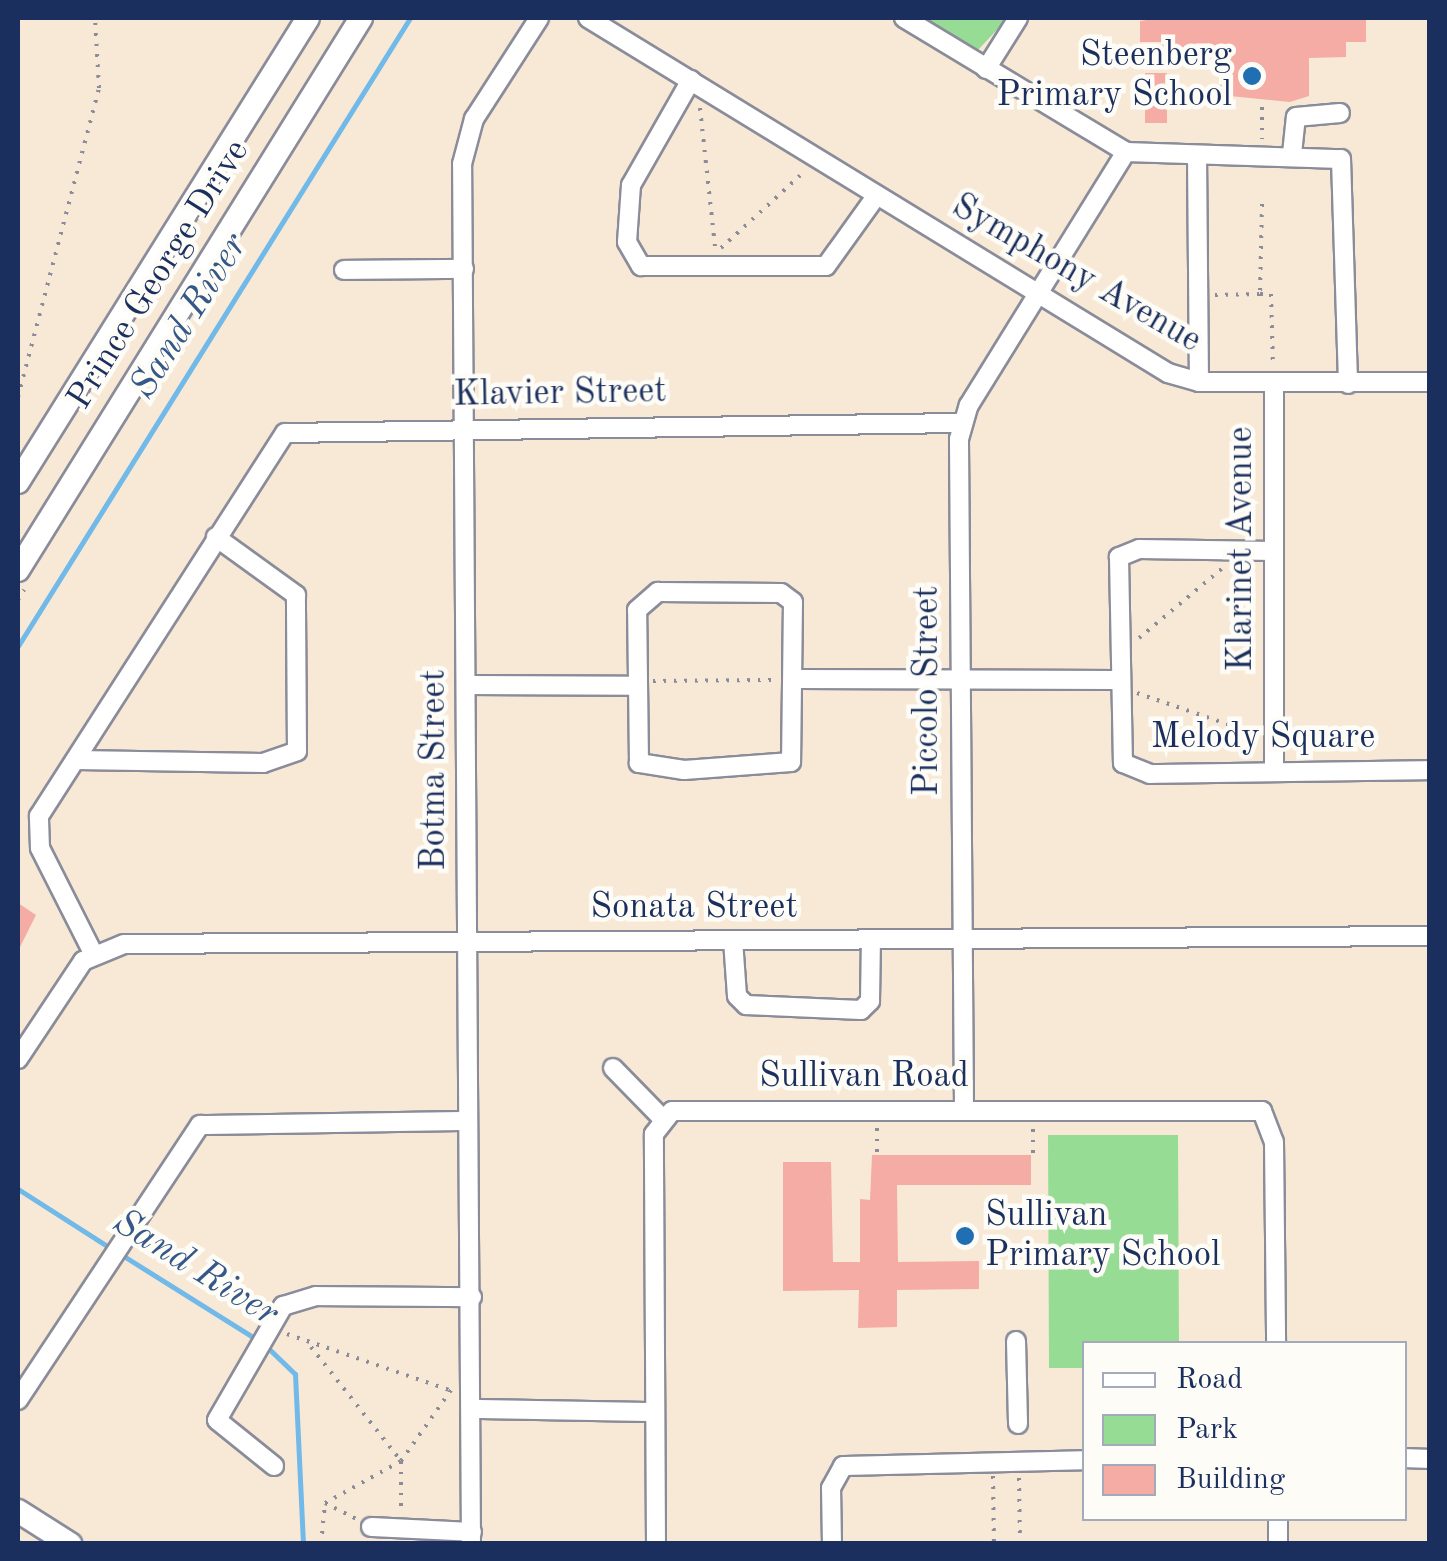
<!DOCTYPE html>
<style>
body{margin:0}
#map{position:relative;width:1447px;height:1561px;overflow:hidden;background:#f8e9d6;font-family:"Old Standard TT",serif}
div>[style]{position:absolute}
.green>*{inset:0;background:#97dc95}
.stream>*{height:5px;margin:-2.5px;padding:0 2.5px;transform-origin:2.5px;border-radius:2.5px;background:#71b9e9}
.building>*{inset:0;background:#f5aca5;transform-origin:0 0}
.path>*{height:4px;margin-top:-2px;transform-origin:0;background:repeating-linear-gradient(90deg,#8a8c9a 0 2.5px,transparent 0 10.5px)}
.roads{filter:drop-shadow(2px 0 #8a8c9a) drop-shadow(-2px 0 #8a8c9a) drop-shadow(0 2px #8a8c9a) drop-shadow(0 -2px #8a8c9a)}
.minor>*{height:18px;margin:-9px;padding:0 9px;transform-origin:9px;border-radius:9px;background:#fff}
.major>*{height:22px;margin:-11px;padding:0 11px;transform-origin:11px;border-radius:11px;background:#fff}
.dots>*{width:28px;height:28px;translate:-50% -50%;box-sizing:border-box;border:5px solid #fdfcf7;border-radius:50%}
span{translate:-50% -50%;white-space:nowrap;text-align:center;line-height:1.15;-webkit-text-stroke:9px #fdfcf7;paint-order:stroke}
.poi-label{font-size:35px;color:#1b2f5e}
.right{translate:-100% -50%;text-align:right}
.left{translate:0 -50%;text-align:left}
.street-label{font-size:35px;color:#1b2f5e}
.water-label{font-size:38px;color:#355888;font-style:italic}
.frame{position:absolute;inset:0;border:20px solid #1b2f5e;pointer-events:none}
.legend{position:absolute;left:1082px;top:1341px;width:325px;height:180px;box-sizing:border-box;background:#fdfcf7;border:2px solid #a3aaba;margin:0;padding:12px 18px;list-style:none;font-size:30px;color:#1b2f5e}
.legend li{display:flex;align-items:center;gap:20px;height:50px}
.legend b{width:50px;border:2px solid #a3aaba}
</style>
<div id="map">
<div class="green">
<div style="clip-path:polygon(922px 18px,1008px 18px,978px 50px)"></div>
<div style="clip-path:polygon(1048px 1135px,1178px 1135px,1179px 1343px,1084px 1344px,1084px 1368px,1049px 1368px)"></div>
</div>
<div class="stream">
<div style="left:18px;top:646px;width:740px;rotate:-58.03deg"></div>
<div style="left:18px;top:1189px;width:112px;rotate:32.6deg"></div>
<div style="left:122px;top:1255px;width:158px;rotate:32.1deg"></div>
<div style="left:265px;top:1345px;width:42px;rotate:44deg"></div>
<div style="left:295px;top:1374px;width:170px;rotate:87.3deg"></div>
</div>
<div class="building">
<div style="clip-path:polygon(1366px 19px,1366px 42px,1346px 42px,1346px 57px,1309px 58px,1309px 96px,1290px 102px,1220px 95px,1220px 57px,1161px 57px,1161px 42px,1140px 42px,1140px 21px,1160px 18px)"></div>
<div style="left:1145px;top:73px;width:22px;height:50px"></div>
<div style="clip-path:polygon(18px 903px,36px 915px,18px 951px)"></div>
<div style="clip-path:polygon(872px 1155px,1031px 1155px,1031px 1185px,897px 1185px,898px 1262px,979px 1261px,979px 1289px,897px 1290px,897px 1327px,858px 1328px,859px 1290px,783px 1291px,783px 1162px,831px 1162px,833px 1262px,860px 1262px,860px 1199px,870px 1200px)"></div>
</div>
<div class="path">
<div style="left:1262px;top:107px;width:32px;rotate:90deg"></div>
<div style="left:700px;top:108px;width:140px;rotate:83.8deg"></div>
<div style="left:1262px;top:204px;width:90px;rotate:91.3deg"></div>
<div style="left:1260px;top:294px;width:11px"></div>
<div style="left:1271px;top:294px;width:71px;rotate:88.4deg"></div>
<div style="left:721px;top:248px;width:115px;rotate:-42.5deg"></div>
<div style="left:1215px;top:295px;width:45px;rotate:-1.3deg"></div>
<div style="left:18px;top:397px;width:319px;rotate:-75.3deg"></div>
<div style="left:99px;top:88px;width:70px;rotate:-93.3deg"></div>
<div style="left:18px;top:600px;width:12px;rotate:-59deg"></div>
<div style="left:1139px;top:638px;width:111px;rotate:-39.9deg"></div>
<div style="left:653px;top:681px;width:120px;rotate:-0.5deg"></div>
<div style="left:1137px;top:693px;width:126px;rotate:19deg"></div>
<div style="left:877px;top:1128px;width:25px;rotate:90deg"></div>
<div style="left:1033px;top:1153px;width:25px;rotate:-90deg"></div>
<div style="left:287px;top:1334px;width:176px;rotate:19deg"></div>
<div style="left:311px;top:1347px;width:145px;rotate:51.7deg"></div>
<div style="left:401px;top:1461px;width:50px;rotate:90deg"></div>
<div style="left:993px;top:1476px;width:68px;rotate:89.2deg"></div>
<div style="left:1019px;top:1478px;width:66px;rotate:89.1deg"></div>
<div style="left:325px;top:1503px;width:87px;rotate:-28.9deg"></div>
<div style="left:401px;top:1461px;width:87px;rotate:-54.8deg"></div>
<div style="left:18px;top:1541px;width:4px;rotate:45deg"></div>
<div style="left:321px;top:1544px;width:41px;rotate:-84.4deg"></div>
<div style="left:325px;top:1503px;width:37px;rotate:27deg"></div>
</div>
<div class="roads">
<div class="minor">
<div style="left:588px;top:18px;width:680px;rotate:31.47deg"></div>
<div style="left:1168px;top:373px;width:32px;rotate:16deg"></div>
<div style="left:1199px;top:382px;width:231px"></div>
<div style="left:904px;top:18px;width:259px;rotate:31.1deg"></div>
<div style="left:1126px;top:152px;width:215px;rotate:1.9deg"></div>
<div style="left:1341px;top:159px;width:225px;rotate:88.2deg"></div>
<div style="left:986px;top:69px;width:60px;rotate:-57.9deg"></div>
<div style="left:691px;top:80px;width:121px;rotate:119.7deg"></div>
<div style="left:631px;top:185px;width:57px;rotate:94deg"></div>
<div style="left:627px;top:242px;width:28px;rotate:60deg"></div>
<div style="left:641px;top:266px;width:185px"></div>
<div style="left:826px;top:266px;width:87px;rotate:-54.3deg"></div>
<div style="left:1292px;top:154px;width:37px;rotate:-84deg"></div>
<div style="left:1296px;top:117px;width:44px;rotate:-5.2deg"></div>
<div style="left:1197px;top:155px;width:227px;rotate:89.5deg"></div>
<div style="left:344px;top:270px;width:120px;rotate:-0.5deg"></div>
<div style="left:1274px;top:385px;width:387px;rotate:90deg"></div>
<div style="left:1274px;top:551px;width:135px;rotate:-179.2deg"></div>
<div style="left:1139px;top:549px;width:22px;rotate:158deg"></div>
<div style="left:1119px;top:557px;width:206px;rotate:88.9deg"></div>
<div style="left:1123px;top:763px;width:29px;rotate:22deg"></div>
<div style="left:1150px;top:774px;width:280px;rotate:-0.8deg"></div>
<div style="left:658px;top:592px;width:123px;rotate:0.5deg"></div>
<div style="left:781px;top:593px;width:15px;rotate:37deg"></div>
<div style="left:793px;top:602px;width:160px;rotate:90.7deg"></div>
<div style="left:791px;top:762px;width:107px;rotate:175.7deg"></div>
<div style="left:684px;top:770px;width:46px;rotate:-171.2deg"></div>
<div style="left:639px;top:763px;width:153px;rotate:-90.7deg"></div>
<div style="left:637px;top:610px;width:28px;rotate:-41deg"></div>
<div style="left:798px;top:679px;width:318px;rotate:0.2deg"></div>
<div style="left:468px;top:685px;width:167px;rotate:0.3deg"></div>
<div style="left:77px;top:760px;width:186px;rotate:0.9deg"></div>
<div style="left:263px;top:763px;width:36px;rotate:-19deg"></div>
<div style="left:297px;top:751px;width:156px;rotate:-90.4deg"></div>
<div style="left:296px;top:595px;width:99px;rotate:-144.1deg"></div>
<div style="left:733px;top:940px;width:56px;rotate:85.9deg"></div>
<div style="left:737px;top:996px;width:13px;rotate:45deg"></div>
<div style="left:746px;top:1005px;width:115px;rotate:2.5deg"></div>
<div style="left:861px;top:1010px;width:13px;rotate:-45deg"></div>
<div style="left:870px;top:1001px;width:62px;rotate:-89.1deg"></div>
<div style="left:93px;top:953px;width:118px;rotate:-116.8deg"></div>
<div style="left:40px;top:848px;width:32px;rotate:-92deg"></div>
<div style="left:39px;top:816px;width:455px;rotate:-57.3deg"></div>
<div style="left:285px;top:433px;width:677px;rotate:-0.85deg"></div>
<div style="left:18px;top:1059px;width:118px;rotate:-56.4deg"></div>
<div style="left:83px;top:961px;width:44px;rotate:-22.5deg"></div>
<div style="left:124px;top:944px;width:1306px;rotate:-0.35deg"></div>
<div style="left:613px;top:1068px;width:69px;rotate:45.6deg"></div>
<div style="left:964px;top:1108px;width:669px;rotate:-90.43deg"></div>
<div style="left:959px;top:439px;width:35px;rotate:-74deg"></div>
<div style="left:969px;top:405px;width:298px;rotate:-58.2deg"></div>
<div style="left:1016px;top:1341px;width:83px;rotate:88.6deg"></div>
<div style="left:18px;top:1400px;width:330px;rotate:-56.5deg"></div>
<div style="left:200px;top:1125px;width:268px;rotate:-0.9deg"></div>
<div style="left:475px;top:1409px;width:178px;rotate:1deg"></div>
<div style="left:1404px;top:1458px;width:26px;rotate:2deg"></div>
<div style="left:274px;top:1466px;width:73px;rotate:-141.1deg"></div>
<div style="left:217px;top:1420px;width:132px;rotate:-59.9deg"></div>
<div style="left:283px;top:1306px;width:34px;rotate:-17deg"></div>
<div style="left:316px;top:1296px;width:156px;rotate:0.4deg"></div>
<div style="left:1278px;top:1518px;width:26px;rotate:90deg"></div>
<div style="left:371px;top:1527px;width:101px;rotate:2.8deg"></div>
<div style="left:471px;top:1544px;width:1380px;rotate:-90.37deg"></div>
<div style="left:462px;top:164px;width:47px;rotate:-75.1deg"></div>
<div style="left:474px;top:119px;width:120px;rotate:-57.2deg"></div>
<div style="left:656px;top:1544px;width:410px;rotate:-90.3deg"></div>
<div style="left:654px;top:1134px;width:29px;rotate:-52deg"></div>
<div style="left:672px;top:1111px;width:590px"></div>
<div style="left:1262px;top:1111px;width:33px;rotate:69deg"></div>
<div style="left:1274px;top:1142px;width:202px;rotate:89.4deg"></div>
<div style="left:832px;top:1544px;width:56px;rotate:-91deg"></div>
<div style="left:831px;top:1488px;width:25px;rotate:-61deg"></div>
<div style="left:843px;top:1466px;width:241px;rotate:-1.4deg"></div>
</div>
<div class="major">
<div style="left:18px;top:482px;width:547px;rotate:-57.99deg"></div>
<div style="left:18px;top:570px;width:650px;rotate:-58.14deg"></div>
<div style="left:18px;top:1511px;width:62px;rotate:32.4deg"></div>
</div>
</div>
<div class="dots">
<div style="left:1252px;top:76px;background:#1f6fb2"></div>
<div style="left:965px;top:1236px;background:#1f6fb2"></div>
</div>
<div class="poi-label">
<span class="right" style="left:1232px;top:76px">Steenberg<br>Primary School</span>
<span class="left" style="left:985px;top:1236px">Sullivan<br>Primary School</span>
</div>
<div class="street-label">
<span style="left:1076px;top:274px;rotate:30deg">Symphony Avenue</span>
<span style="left:159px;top:275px;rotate:-58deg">Prince George Drive</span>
<span style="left:560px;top:394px;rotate:-1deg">Klavier Street</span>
<span style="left:1242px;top:549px;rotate:-90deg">Klarinet Avenue</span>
<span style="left:928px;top:691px;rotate:-90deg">Piccolo Street</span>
<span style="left:1263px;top:738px">Melody Square</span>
<span style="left:435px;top:770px;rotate:-90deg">Botma Street</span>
<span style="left:694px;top:908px">Sonata Street</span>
<span style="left:864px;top:1077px">Sullivan Road</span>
</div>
<div class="water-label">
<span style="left:190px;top:317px;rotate:-58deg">Sand River</span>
<span style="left:195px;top:1269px;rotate:32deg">Sand River</span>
</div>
<div class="frame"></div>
<ul class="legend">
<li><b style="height:12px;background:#fff"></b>Road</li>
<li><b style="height:28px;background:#97dc95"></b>Park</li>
<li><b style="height:28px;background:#f5aca5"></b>Building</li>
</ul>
</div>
